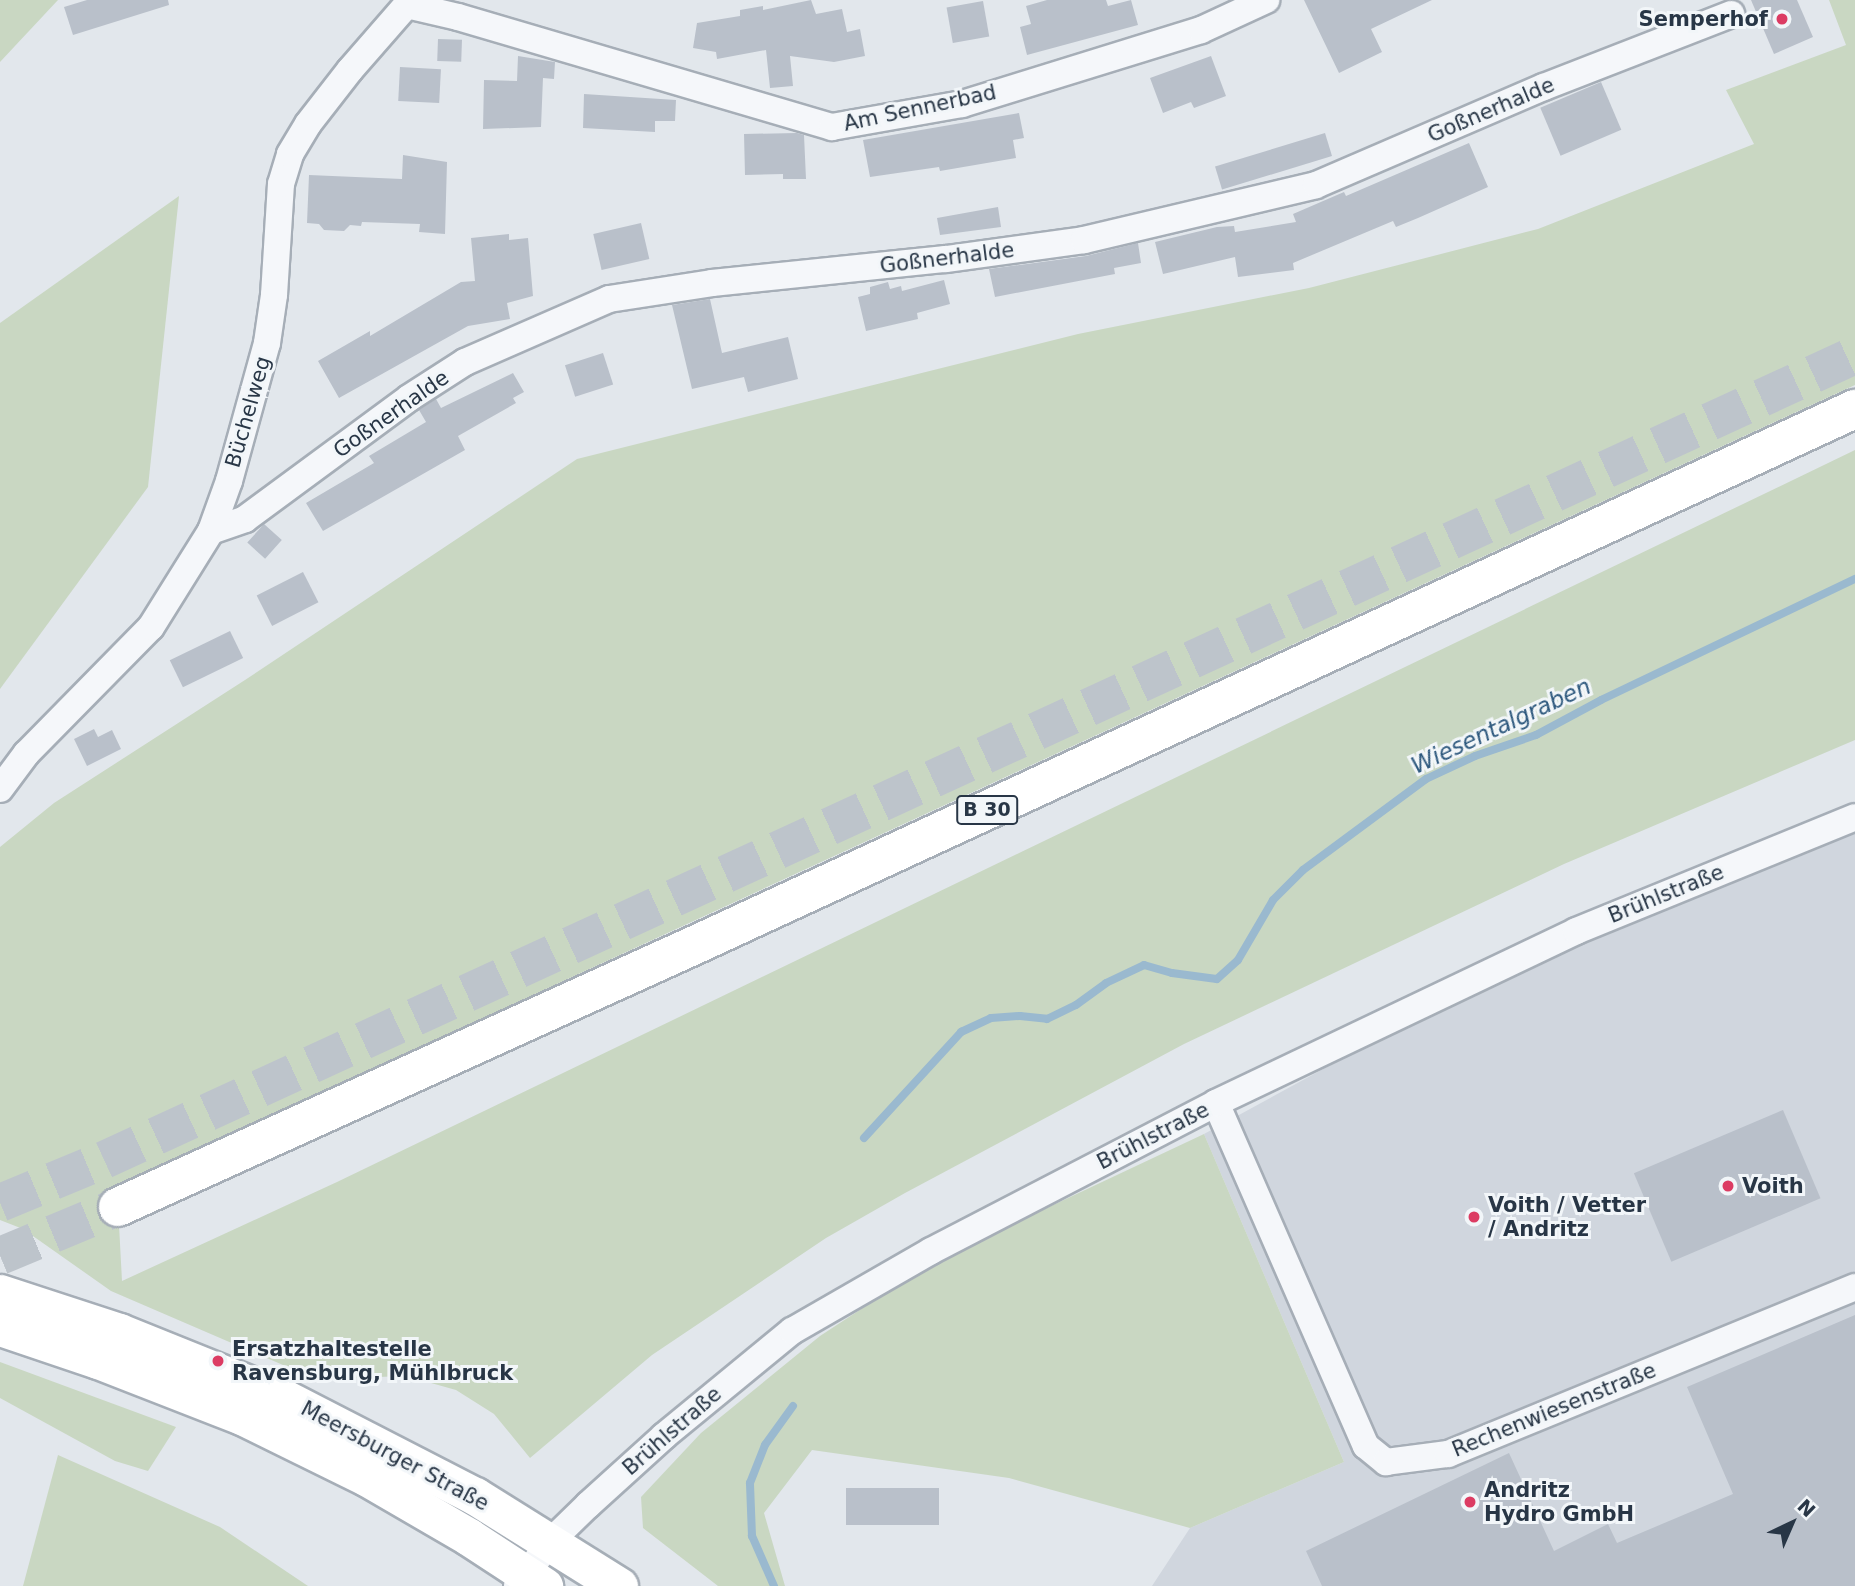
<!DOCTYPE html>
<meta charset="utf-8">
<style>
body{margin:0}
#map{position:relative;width:1855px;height:1586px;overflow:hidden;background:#e2e7ec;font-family:"DejaVu Sans",sans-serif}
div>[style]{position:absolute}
.built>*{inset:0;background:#d0d6de}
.green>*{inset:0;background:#c9d7c2}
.stream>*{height:8px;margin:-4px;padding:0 4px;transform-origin:4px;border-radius:4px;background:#9ab9cf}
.building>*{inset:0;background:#b9c0ca;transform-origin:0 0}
.highway-tunnel>*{height:38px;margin-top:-19px;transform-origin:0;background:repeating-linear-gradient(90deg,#bdc4cb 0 38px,transparent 0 57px)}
.roads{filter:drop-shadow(2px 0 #a6aeb7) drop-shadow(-2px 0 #a6aeb7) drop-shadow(0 2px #a6aeb7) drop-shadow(0 -2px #a6aeb7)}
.street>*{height:26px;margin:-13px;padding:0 13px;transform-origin:13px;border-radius:13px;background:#f5f7fa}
.secondary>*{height:37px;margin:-18.5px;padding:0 18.5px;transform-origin:18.5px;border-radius:18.5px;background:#fff}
.highway>*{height:38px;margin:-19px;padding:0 19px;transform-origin:19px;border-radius:19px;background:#fff}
.dots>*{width:19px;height:19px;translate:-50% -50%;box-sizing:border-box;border:4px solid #f2f6f9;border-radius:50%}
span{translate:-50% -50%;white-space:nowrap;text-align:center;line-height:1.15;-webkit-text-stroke:6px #f2f6f9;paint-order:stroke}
.shield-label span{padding:2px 5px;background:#f2f6f9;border:2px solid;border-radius:5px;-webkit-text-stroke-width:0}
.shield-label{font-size:19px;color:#283646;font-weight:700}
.poi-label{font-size:21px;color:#283646;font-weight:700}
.right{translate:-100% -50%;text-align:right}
.left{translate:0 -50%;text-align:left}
.street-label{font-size:21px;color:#283646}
.water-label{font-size:23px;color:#2e597e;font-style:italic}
.north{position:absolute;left:1757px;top:1488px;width:70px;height:70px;-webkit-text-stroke:5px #f2f6f9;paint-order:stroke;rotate:44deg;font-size:19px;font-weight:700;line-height:28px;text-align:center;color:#283646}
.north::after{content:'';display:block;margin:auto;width:24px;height:32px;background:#283646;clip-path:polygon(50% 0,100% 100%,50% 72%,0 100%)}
</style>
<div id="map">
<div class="built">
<div style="clip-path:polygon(1855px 817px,1855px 1586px,1152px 1586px,1190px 1528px,1344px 1462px,1204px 1134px,1576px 931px)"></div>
</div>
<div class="green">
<div style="clip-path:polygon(0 0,58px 0,0 62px)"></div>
<div style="clip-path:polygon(1829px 0,1855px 0,1855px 385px,117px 1187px,122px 1281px,337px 1182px,1855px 450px,1855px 740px,1564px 864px,1184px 1044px,905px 1193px,826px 1238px,652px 1355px,530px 1458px,494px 1414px,456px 1390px,406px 1376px,349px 1378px,283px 1365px,111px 1291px,23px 1229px,0 1220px,0 847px,54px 803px,245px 680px,577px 459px,1078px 334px,1309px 288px,1538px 229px,1754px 144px,1726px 90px,1846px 45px)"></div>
<div style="clip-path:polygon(179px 196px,148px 487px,0 689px,0 323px)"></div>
<div style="clip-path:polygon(1204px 1134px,1344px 1462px,1190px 1528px,1009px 1478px,812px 1450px,764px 1513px,785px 1586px,718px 1586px,643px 1528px,641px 1497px,701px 1433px,820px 1336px,936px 1260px)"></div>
<div style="clip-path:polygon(0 1362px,176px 1427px,148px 1471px,115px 1461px,0 1398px)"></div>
<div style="clip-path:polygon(58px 1455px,220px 1527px,308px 1586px,23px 1586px)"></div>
</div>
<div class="stream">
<div style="left:864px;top:1138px;width:144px;rotate:-47.5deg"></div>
<div style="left:961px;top:1032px;width:33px;rotate:-25deg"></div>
<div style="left:991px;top:1018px;width:29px;rotate:-4deg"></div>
<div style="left:1020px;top:1016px;width:27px;rotate:6deg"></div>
<div style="left:1047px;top:1019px;width:32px;rotate:-26deg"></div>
<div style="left:1076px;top:1005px;width:37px;rotate:-36deg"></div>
<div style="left:1106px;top:983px;width:42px;rotate:-25.3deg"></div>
<div style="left:1144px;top:965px;width:29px;rotate:16deg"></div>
<div style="left:1172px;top:973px;width:45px;rotate:7.6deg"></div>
<div style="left:1217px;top:979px;width:28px;rotate:-42deg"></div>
<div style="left:1238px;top:960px;width:69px;rotate:-59.7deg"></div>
<div style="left:1273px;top:900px;width:42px;rotate:-45deg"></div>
<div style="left:1303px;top:870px;width:153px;rotate:-36.5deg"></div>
<div style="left:1426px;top:779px;width:54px;rotate:-25.1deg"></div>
<div style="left:1475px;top:756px;width:65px;rotate:-19deg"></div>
<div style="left:1536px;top:735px;width:74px;rotate:-28.3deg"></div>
<div style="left:1601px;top:700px;width:281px;rotate:-25.5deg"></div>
<div style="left:774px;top:1586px;width:55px;rotate:-113.7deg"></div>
<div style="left:752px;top:1536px;width:53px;rotate:-92.2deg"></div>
<div style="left:750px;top:1483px;width:41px;rotate:-68.5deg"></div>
<div style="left:765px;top:1445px;width:48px;rotate:-54.3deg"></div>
</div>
<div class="building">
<div style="clip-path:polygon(87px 0,168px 0,169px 5px,73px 35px,64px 7px)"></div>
<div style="clip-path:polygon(811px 0,816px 14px,842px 9px,847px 32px,860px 29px,865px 56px,834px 62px,790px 56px,793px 86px,770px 88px,766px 50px,717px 59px,716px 52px,693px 48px,697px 23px,740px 16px,740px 10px,763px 6px,763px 10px)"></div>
<div style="clip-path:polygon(1047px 0,1106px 0,1108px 6px,1131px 0,1138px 25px,1027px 55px,1020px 27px,1031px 24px,1026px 6px)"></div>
<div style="clip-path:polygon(1304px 0,1432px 0,1371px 29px,1382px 52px,1339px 73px)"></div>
<div style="clip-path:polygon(1751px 0,1797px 0,1813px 37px,1774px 54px)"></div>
<div style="left:983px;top:1px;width:36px;height:37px;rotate:80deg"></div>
<div style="left:438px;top:39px;width:24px;height:22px;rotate:2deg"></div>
<div style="clip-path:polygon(518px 56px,555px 62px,554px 79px,543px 78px,541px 127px,483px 129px,484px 80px,517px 81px)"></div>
<div style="clip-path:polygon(1211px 56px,1226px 96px,1194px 108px,1191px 102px,1163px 113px,1150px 78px)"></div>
<div style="left:400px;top:67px;width:41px;height:34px;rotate:3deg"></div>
<div style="left:1601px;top:82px;width:52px;height:66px;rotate:67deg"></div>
<div style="clip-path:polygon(584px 94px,676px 100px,675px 121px,655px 121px,655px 132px,583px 128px)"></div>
<div style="clip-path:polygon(1019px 113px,1024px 138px,1013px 140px,1016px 158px,940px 171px,939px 167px,870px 177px,863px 140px)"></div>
<div style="clip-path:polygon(797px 133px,804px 135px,806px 179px,783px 179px,783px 174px,745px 175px,744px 134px)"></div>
<div style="left:1325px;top:133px;width:24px;height:115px;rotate:73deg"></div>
<div style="clip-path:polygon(1469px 143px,1488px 187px,1418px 218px,1396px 227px,1393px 221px,1293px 263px,1294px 270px,1238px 277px,1235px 257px,1163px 274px,1155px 242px,1217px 227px,1234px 226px,1235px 232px,1296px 222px,1293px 214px,1344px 192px,1346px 196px)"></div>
<div style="clip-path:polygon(403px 155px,447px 162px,445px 234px,419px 232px,420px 224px,362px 222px,361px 226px,350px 225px,344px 231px,324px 230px,319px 224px,307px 223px,309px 175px,402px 179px)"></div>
<div style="clip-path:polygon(998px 207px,1001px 227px,940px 235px,937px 218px)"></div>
<div style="left:641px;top:223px;width:37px;height:49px;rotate:77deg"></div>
<div style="clip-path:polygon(509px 234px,509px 240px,528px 238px,533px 296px,507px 303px,510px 319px,468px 326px,339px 398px,318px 361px,370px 331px,370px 336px,461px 282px,475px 281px,471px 238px)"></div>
<div style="clip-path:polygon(1138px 243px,1141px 263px,1114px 268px,1115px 274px,995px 297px,989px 269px,1086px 256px)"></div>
<div style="clip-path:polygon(944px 280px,950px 304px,917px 313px,918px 319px,866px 331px,858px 297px,870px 294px,870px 287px,888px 282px,890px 289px,901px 286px,902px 291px)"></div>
<div style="clip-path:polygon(710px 299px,722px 353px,788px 337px,798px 379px,748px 392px,744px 377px,692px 389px,672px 305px)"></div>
<div style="left:603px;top:353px;width:33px;height:40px;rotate:72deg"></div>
<div style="clip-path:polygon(513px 373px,524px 392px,513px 398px,516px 403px,458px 436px,465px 450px,323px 531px,306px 503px,374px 463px,369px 456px,426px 422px,419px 410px,436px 399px,441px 408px)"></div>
<div style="left:264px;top:524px;width:24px;height:25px;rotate:42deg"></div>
<div style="left:303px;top:572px;width:34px;height:52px;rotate:63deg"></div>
<div style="left:230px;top:631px;width:30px;height:67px;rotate:64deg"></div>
<div style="clip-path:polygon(94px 729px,98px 737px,112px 730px,121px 749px,87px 766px,74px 739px)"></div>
<div style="left:1783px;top:1110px;width:96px;height:162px;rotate:67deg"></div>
<div style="clip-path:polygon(1855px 1315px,1855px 1586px,1322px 1586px,1306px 1551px,1509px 1453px,1554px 1551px,1608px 1524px,1617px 1543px,1733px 1494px,1687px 1387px)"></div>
<div style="left:846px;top:1488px;width:93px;height:37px"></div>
</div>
<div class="highway-tunnel">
<div style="left:0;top:1203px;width:113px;rotate:-22.5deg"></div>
<div style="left:104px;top:1160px;width:1927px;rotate:-24.69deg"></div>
<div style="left:0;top:1256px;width:128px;rotate:-22.6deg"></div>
</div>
<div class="roads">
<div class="street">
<div style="left:407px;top:5px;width:52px;rotate:13.2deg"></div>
<div style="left:458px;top:17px;width:390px;rotate:16.4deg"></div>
<div style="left:832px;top:127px;width:132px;rotate:-10deg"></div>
<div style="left:962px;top:104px;width:250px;rotate:-17.2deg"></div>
<div style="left:1201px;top:30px;width:72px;rotate:-24.8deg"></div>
<div style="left:211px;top:531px;width:36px;rotate:-19deg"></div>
<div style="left:245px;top:519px;width:204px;rotate:-36.4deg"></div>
<div style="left:409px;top:398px;width:67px;rotate:-32.7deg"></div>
<div style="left:465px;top:362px;width:157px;rotate:-23.6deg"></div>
<div style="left:609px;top:299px;width:104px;rotate:-8.8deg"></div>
<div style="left:712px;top:283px;width:235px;rotate:-5.9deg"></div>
<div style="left:946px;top:259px;width:139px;rotate:-7.8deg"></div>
<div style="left:1084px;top:240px;width:238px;rotate:-13.3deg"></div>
<div style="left:1316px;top:185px;width:248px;rotate:-23.3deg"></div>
<div style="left:1544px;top:87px;width:201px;rotate:-21.3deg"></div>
<div style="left:0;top:789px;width:44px;rotate:-53.4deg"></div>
<div style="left:26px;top:754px;width:178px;rotate:-45.5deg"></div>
<div style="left:151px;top:627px;width:113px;rotate:-58deg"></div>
<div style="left:211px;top:531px;width:53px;rotate:-70.2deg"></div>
<div style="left:229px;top:481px;width:143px;rotate:-74.6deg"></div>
<div style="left:267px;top:343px;width:49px;rotate:-81.7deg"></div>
<div style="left:274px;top:295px;width:111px;rotate:-86.4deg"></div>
<div style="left:281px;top:184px;width:31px;rotate:-73deg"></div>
<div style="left:290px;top:154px;width:35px;rotate:-59deg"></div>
<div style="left:308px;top:124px;width:68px;rotate:-52.1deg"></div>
<div style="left:350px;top:70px;width:93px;rotate:-48.9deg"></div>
<div style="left:1216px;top:1103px;width:374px;rotate:66.4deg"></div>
<div style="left:1366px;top:1446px;width:26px;rotate:39deg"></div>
<div style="left:1386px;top:1462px;width:63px;rotate:-7.4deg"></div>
<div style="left:1448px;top:1454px;width:440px;rotate:-22.3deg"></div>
<div style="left:517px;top:1586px;width:56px;rotate:-52.9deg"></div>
<div style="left:551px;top:1541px;width:52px;rotate:-44.2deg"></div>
<div style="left:588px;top:1505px;width:103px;rotate:-42.2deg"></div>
<div style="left:664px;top:1436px;width:166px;rotate:-39.4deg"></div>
<div style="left:792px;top:1331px;width:160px;rotate:-29.9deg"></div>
<div style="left:931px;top:1251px;width:321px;rotate:-27.4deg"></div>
<div style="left:1216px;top:1103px;width:399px;rotate:-25.5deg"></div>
<div style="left:1576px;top:931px;width:301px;rotate:-22.2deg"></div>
</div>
<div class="secondary">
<div style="left:0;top:1293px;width:125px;rotate:18.1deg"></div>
<div style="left:119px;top:1332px;width:180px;rotate:21.9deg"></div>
<div style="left:286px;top:1399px;width:212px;rotate:27.2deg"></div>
<div style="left:475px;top:1496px;width:170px;rotate:32deg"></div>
<div style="left:0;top:1327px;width:103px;rotate:18.6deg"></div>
<div style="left:98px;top:1360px;width:155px;rotate:21.3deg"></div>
<div style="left:242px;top:1416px;width:138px;rotate:26.2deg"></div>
<div style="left:366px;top:1477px;width:119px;rotate:30.2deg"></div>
<div style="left:469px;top:1537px;width:90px;rotate:33.2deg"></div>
</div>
<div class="highway">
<div style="left:118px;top:1207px;width:636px;rotate:-24.43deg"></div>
<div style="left:697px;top:944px;width:1276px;rotate:-24.8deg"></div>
</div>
</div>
<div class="dots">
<div style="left:1782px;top:19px;background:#dc3c63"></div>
<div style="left:1728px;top:1186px;background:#dc3c63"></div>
<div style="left:1474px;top:1217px;background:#dc3c63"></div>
<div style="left:218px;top:1361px;background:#dc3c63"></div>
<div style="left:1470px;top:1502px;background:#dc3c63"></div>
</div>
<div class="shield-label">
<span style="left:987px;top:810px">B 30</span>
</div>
<div class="poi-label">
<span class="right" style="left:1768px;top:19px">Semperhof</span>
<span class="left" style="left:1742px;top:1186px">Voith</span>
<span class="left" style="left:1488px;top:1217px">Voith / Vetter<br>/ Andritz</span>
<span class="left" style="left:232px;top:1361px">Ersatzhaltestelle<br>Ravensburg, Mühlbruck</span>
<span class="left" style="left:1484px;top:1502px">Andritz<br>Hydro GmbH</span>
</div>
<div class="street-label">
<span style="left:920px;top:108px;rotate:-12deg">Am Sennerbad</span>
<span style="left:1491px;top:110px;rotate:-23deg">Goßnerhalde</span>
<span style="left:947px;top:258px;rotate:-7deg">Goßnerhalde</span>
<span style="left:248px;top:412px;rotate:-74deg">Büchelweg</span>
<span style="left:391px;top:414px;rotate:-35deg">Goßnerhalde</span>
<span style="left:1666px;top:894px;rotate:-22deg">Brühlstraße</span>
<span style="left:1153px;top:1136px;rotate:-27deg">Brühlstraße</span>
<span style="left:1554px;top:1410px;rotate:-22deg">Rechenwiesenstraße</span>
<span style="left:672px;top:1431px;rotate:-41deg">Brühlstraße</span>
<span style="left:395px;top:1456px;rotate:28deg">Meersburger Straße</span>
</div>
<div class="water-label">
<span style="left:1501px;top:726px;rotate:-25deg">Wiesentalgraben</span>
</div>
<div class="north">N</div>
</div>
